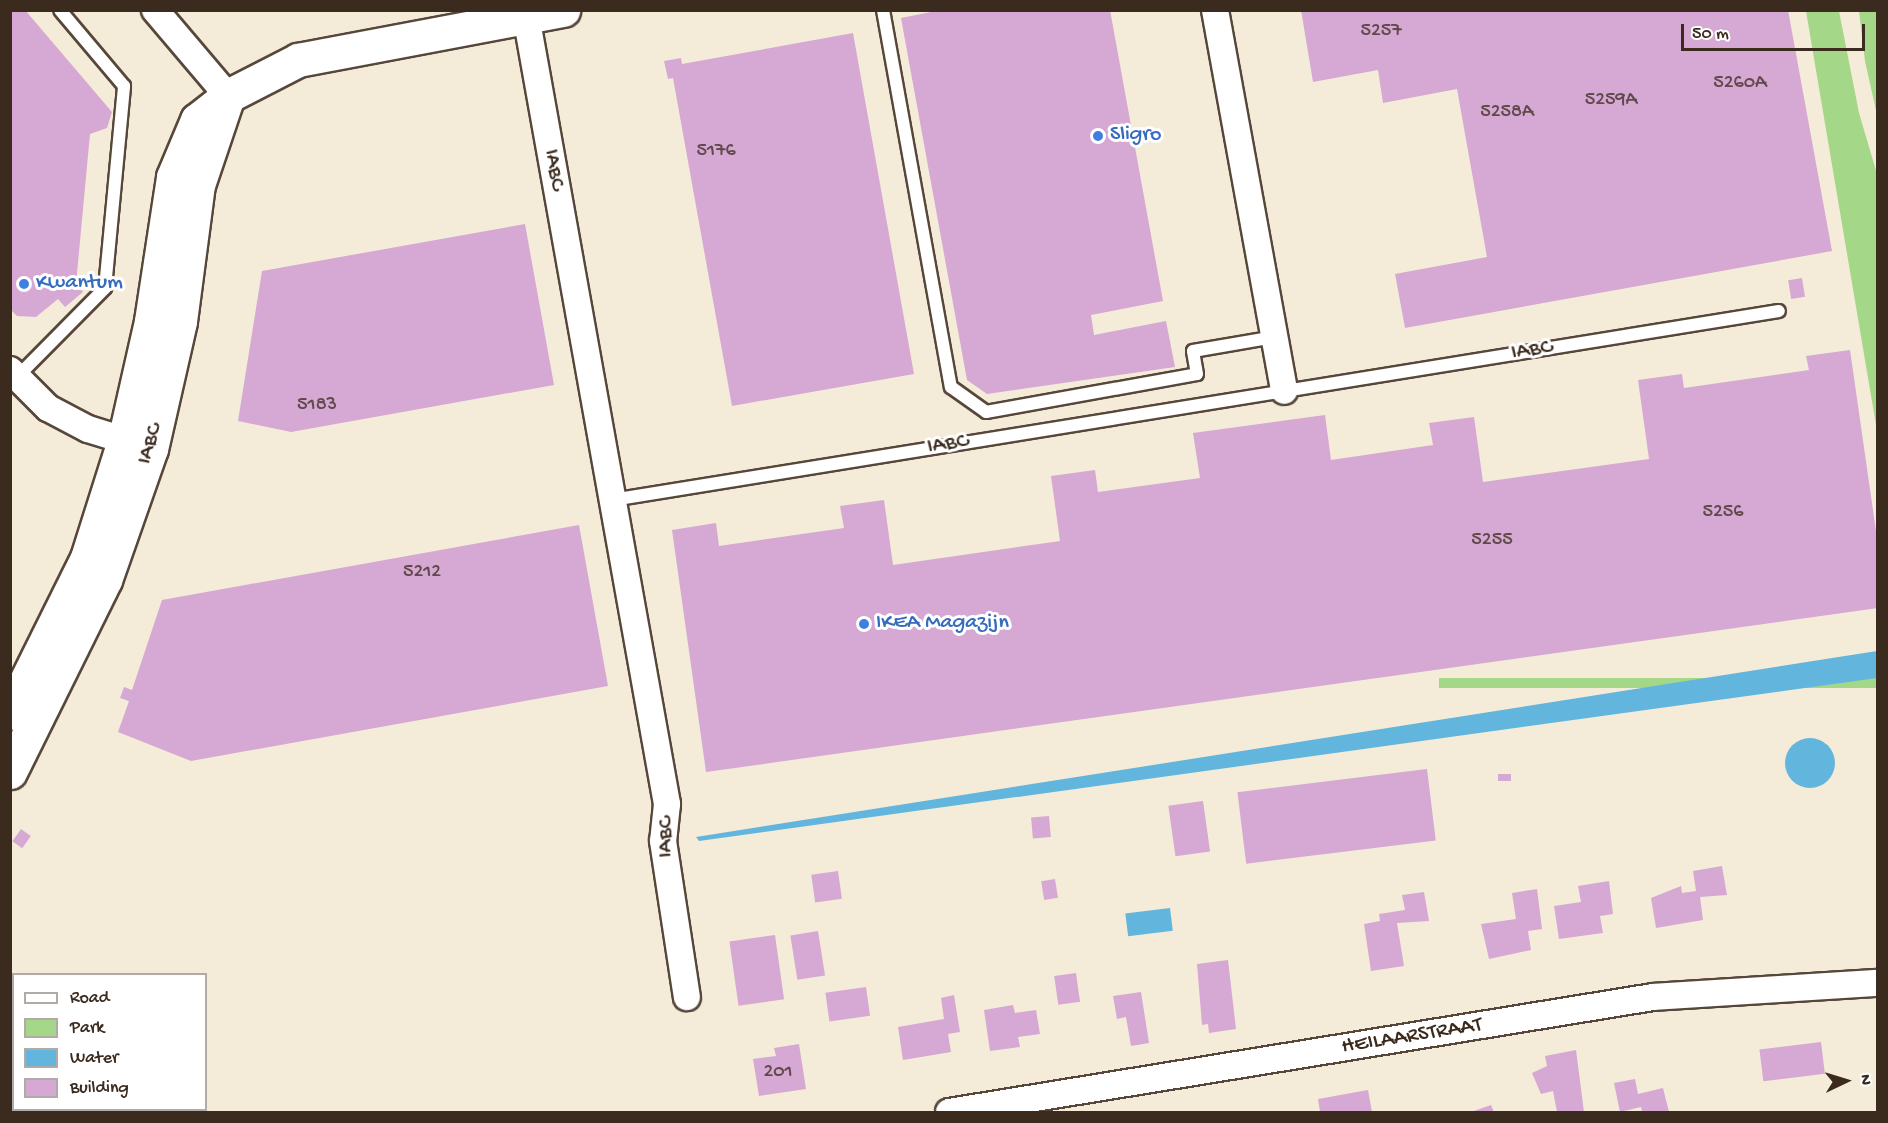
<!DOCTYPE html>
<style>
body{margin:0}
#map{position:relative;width:1888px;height:1123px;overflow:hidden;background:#f4ecd8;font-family:"Gochi Hand",sans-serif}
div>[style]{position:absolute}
.green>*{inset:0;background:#a4d787;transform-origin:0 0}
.water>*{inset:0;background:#62b5dd;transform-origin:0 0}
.round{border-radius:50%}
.building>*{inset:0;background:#d6a8d4;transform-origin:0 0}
.roads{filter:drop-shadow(2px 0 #57473a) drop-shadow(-2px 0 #57473a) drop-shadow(0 2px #57473a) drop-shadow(0 -2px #57473a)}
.lane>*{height:12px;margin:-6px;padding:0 6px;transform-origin:6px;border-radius:6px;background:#fff}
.street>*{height:26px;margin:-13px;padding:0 13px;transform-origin:13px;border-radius:13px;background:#fff}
.secondary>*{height:33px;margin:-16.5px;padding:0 16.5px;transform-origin:16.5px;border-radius:16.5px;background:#fff}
.dots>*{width:16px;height:16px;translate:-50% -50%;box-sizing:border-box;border:3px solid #fff;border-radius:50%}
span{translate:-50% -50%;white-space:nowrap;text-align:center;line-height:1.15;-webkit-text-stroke:6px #fff;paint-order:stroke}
.number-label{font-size:20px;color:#624a4c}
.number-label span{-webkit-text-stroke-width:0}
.shop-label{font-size:22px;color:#366cbe}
.left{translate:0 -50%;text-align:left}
.street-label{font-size:22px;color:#3b2a1e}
.frame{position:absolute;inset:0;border:12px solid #3b2a1e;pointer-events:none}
.legend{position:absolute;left:12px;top:973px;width:195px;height:138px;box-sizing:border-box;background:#fff;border:2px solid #b1aaa5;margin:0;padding:8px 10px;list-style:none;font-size:18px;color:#3b2a1e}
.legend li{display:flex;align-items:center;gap:12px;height:30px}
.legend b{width:30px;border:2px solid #b1aaa5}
.north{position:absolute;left:1816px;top:1051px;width:60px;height:60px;-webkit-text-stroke:4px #fff;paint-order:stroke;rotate:86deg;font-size:16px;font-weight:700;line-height:24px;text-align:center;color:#3b2a1e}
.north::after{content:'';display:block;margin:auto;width:21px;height:27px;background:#3b2a1e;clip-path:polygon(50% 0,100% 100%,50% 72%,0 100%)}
.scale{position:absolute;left:1681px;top:24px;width:184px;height:27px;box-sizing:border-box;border:3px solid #3b2a1e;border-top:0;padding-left:8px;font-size:18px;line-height:21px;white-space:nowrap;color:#3b2a1e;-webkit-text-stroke:4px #fff;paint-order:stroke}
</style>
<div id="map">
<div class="green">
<div style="clip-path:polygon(1806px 11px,1839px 11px,1859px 113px,1877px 174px,1877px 431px)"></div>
<div style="clip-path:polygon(1859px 11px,1877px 11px,1877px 115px,1865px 61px)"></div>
<div style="left:1877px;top:678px;width:10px;height:438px;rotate:90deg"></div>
</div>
<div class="water">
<div style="clip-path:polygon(1877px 651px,1877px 678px,699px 841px,696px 837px)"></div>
<div class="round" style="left:1785px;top:738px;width:50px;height:50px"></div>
<div style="left:1170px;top:908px;width:23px;height:45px;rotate:83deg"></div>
</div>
<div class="building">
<div style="clip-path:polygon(10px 10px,25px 10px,112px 112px,107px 128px,90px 134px,76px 284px,83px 292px,65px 307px,58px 299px,36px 317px,17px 316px,10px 309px)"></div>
<div style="clip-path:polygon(941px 10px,1110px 10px,1163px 301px,1091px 315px,1094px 335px,1166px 321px,1175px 367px,987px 394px,967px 380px,901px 18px)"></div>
<div style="clip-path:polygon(1301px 10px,1788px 10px,1832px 251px,1405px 328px,1395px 274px,1487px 257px,1457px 89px,1383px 103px,1378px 70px,1313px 82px)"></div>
<div style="clip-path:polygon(853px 33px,914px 374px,732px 406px,673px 78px,668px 79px,664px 61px,681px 58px,682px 64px)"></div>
<div style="clip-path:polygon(525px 224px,554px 385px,291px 432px,238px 421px,262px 271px)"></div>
<div style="left:1802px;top:278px;width:19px;height:14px;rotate:81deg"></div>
<div style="clip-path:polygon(1850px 350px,1878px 545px,1878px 608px,706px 772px,672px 530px,716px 523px,719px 546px,844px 528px,840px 506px,884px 500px,893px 565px,1060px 541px,1051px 476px,1095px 470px,1098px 492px,1200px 478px,1193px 433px,1325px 415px,1331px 460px,1433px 445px,1429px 423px,1474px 417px,1483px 482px,1649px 459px,1638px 380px,1682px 374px,1684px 388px,1809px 370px,1806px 356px)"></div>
<div style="clip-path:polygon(579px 525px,608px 686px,191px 761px,118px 732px,129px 701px,120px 698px,124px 687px,132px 690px,162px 600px)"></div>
<div style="left:1427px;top:769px;width:72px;height:191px;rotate:83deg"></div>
<div style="left:1511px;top:774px;width:7px;height:13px;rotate:90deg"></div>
<div style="left:1203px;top:801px;width:51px;height:35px;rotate:82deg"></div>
<div style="left:1049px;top:816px;width:21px;height:18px;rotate:85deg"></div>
<div style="left:21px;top:829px;width:12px;height:15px;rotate:35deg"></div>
<div style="clip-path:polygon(1722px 866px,1727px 895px,1700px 897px,1703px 920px,1656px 928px,1651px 898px,1681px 886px,1682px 893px,1696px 891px,1693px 871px)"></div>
<div style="left:838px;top:871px;width:28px;height:27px;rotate:82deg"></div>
<div style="left:1055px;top:879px;width:19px;height:14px;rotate:81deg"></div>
<div style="clip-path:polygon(1609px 881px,1613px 914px,1600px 916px,1603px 933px,1559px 939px,1554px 906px,1581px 902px,1578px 886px)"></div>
<div style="clip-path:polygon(1537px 889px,1542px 929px,1528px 931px,1531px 950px,1489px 959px,1481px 924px,1516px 919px,1512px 893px)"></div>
<div style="clip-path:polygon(1424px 892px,1429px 921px,1397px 923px,1404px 966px,1371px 971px,1364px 924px,1380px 921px,1379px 914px,1405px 910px,1402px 895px)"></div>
<div style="left:818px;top:931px;width:45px;height:28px;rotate:81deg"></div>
<div style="left:775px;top:935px;width:65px;height:46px;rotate:82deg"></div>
<div style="clip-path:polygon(1228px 960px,1236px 1029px,1209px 1033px,1208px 1024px,1202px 1025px,1197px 964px)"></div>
<div style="left:1076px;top:973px;width:29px;height:22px;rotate:82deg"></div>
<div style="left:866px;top:987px;width:29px;height:41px;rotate:82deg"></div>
<div style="clip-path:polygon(1141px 992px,1149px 1043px,1131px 1046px,1126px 1017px,1117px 1019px,1113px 996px)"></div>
<div style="clip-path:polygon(954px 995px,960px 1032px,948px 1034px,951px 1052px,903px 1060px,898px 1027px,944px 1019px,941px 998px)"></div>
<div style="clip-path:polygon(1013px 1005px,1015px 1013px,1036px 1010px,1040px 1034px,1018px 1037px,1020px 1047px,990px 1051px,984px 1010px)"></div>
<div style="left:1821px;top:1042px;width:32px;height:62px;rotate:83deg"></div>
<div style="clip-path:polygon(799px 1044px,806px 1089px,759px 1096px,753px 1059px,776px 1056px,774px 1048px)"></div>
<div style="clip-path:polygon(1576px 1050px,1584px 1112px,1557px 1112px,1553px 1091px,1541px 1094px,1532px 1073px,1547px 1066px,1545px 1056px)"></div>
<div style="clip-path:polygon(1635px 1079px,1638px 1094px,1663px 1088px,1669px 1112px,1642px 1112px,1641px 1107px,1620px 1112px,1614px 1083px)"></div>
<div style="clip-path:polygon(1368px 1090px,1372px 1112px,1320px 1112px,1318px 1099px)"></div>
<div style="clip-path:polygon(1491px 1105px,1494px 1112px,1471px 1112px)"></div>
</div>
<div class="roads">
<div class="lane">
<div style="left:883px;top:10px;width:383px;rotate:79.8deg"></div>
<div style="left:951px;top:387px;width:43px;rotate:35.5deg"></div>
<div style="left:986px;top:412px;width:214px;rotate:-10.2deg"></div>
<div style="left:1197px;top:374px;width:23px;rotate:-100deg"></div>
<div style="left:1193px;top:351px;width:82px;rotate:-9.8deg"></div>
<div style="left:16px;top:378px;width:127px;rotate:-45.3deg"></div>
<div style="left:105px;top:288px;width:203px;rotate:-84.6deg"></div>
<div style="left:124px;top:86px;width:99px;rotate:-130.1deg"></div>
<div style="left:612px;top:500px;width:1182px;rotate:-9.2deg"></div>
</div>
<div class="street">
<div style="left:155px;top:10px;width:113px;rotate:49.7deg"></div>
<div style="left:525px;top:10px;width:807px;rotate:79.86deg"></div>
<div style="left:667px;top:804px;width:37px;rotate:96deg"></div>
<div style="left:663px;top:841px;width:158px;rotate:81.3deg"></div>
<div style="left:1215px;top:10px;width:387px;rotate:79.7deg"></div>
<div style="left:10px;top:370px;width:54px;rotate:45deg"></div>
<div style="left:48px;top:408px;width:45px;rotate:27.7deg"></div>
<div style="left:88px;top:429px;width:54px;rotate:17.1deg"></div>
<div style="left:949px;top:1112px;width:713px;rotate:-9.28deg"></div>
<div style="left:1653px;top:997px;width:225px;rotate:-3.6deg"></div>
</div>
<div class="secondary">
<div style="left:10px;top:713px;width:173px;rotate:-63.6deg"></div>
<div style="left:87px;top:558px;width:123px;rotate:-72.5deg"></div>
<div style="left:124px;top:441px;width:123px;rotate:-77.3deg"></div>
<div style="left:151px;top:321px;width:146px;rotate:-81.3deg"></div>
<div style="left:173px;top:177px;width:62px;rotate:-67.2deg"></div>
<div style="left:197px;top:120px;width:39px;rotate:-38deg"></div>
<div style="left:228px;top:96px;width:79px;rotate:-27.2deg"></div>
<div style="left:298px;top:60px;width:270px;rotate:-10.7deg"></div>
<div style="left:10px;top:772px;width:214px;rotate:-63.7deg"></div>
<div style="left:105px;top:580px;width:139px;rotate:-70.7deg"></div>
<div style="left:151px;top:449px;width:131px;rotate:-77.2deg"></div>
<div style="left:180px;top:321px;width:137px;rotate:-82.5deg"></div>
<div style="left:198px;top:185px;width:94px;rotate:-71.4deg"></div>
</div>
</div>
<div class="dots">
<div style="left:1098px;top:136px;background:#3f7fe0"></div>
<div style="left:24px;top:284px;background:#3f7fe0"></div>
<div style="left:864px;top:624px;background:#3f7fe0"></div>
</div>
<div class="number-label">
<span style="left:1381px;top:31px">5257</span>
<span style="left:1740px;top:83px">5260A</span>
<span style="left:1611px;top:100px">5259A</span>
<span style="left:1507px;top:112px">5258A</span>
<span style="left:716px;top:151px">5176</span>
<span style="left:317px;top:405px">5183</span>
<span style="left:1723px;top:512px">5256</span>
<span style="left:1492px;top:540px">5255</span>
<span style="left:422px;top:572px">5212</span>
<span style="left:778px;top:1072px">201</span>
</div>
<div class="shop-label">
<span class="left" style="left:1110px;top:136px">Sligro</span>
<span class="left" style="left:36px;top:284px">Kwantum</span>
<span class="left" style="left:876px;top:624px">IKEA Magazijn</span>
</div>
<div class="street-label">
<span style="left:553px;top:170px;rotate:80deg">IABC</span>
<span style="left:1532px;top:351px;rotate:-9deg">IABC</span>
<span style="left:151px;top:444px;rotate:-74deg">IABC</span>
<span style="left:948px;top:445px;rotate:-9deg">IABC</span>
<span style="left:667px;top:837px;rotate:-90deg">IABC</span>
<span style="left:1412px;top:1037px;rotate:-9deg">HEILAARSTRAAT</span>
</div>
<div class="frame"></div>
<ul class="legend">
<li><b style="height:8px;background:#fff"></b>Road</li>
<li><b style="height:16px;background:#a4d787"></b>Park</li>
<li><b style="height:16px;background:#62b5dd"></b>Water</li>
<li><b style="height:16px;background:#d6a8d4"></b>Building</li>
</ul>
<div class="north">N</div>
<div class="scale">50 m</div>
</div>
